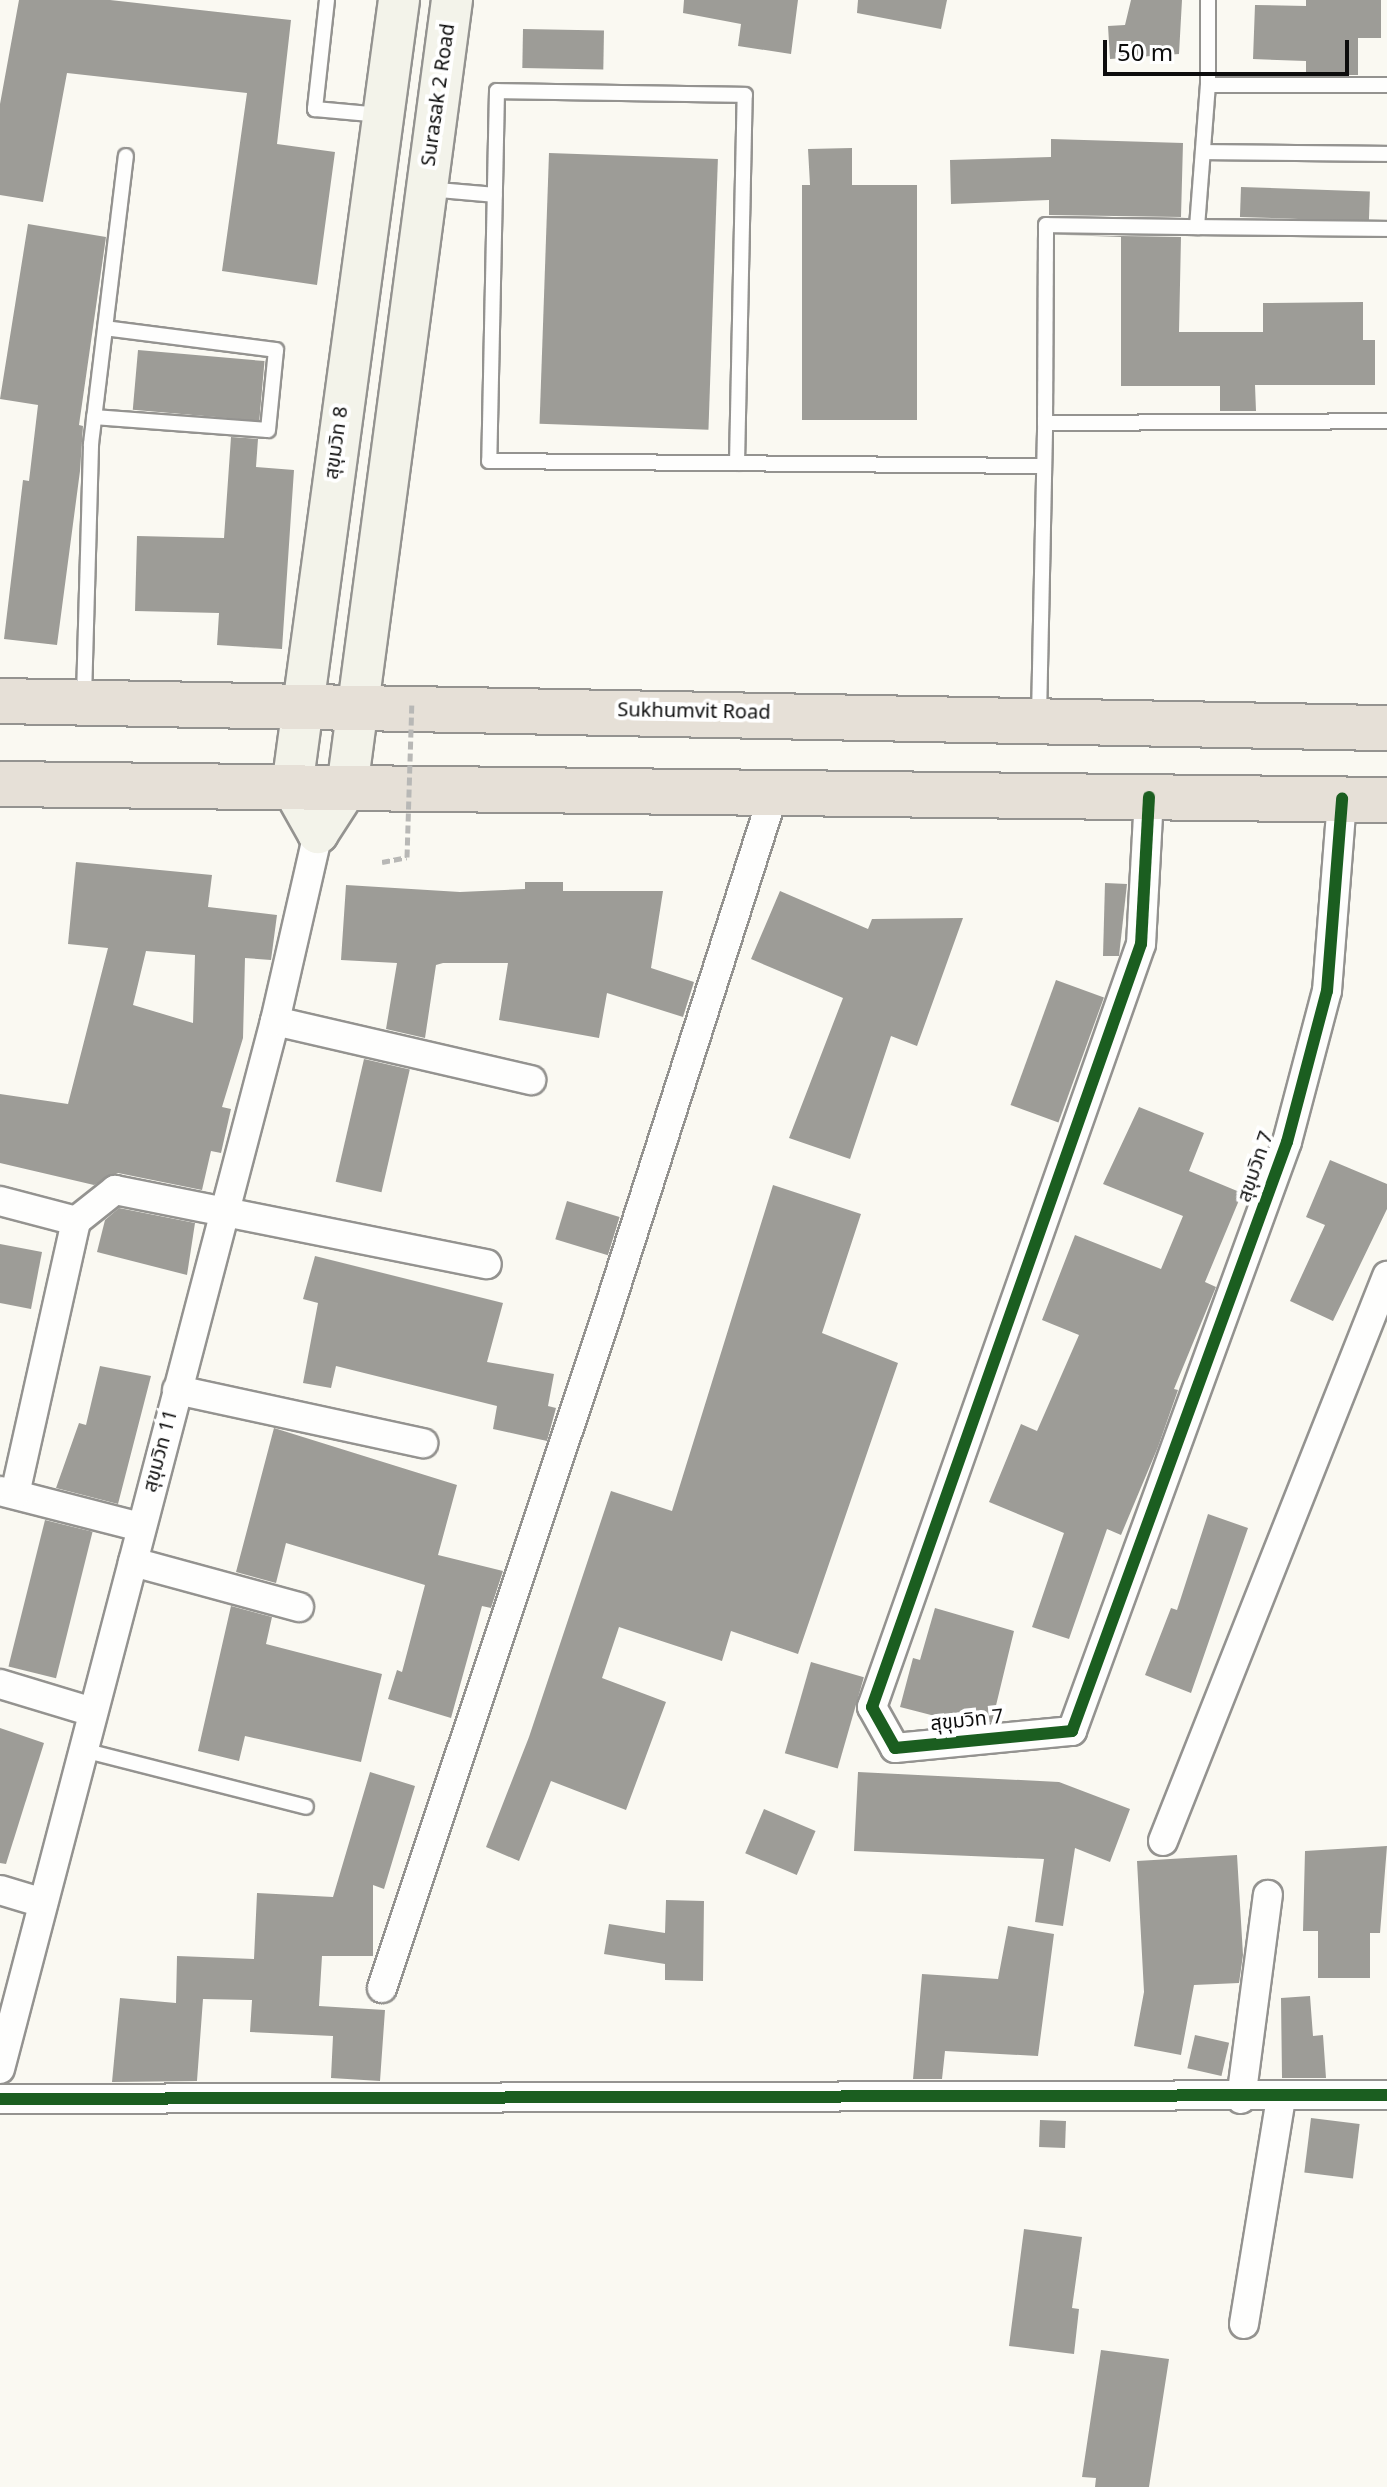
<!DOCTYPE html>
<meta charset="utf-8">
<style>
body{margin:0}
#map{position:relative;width:1387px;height:2487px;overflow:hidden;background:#faf9f2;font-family:Georgia,"Noto Sans Thai",serif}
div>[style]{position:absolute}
.building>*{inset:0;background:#9d9c97;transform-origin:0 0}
.path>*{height:5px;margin-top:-2.5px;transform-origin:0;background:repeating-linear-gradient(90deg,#b8b8b6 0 8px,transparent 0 12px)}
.roads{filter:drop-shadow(2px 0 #949390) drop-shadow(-2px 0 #949390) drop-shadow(0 2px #949390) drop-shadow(0 -2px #949390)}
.lane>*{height:14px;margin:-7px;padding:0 7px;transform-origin:7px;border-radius:7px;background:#fefefd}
.street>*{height:28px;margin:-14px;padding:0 14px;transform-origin:14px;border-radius:14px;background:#fefefd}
.secondary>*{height:40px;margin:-20px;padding:0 20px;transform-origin:20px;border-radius:20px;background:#f3f3ea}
.highway>*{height:44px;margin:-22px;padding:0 22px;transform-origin:22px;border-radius:22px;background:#e6e0d7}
.path-bridge>*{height:5px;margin-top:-2.5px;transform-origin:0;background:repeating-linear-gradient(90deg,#b8b8b6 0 8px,transparent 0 12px)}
.cycleway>*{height:12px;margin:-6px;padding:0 6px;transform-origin:6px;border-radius:6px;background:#1b5e20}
span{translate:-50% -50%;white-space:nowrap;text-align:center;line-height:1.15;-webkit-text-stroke:8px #fff;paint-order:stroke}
.street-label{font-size:20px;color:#0d0d0d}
.scale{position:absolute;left:1103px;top:40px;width:246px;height:36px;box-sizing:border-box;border:4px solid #0d0d0d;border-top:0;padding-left:10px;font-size:24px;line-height:28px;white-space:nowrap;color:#0d0d0d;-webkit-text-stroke:6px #fff;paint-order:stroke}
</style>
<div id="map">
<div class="building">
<div style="clip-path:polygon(19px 0,110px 0,291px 20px,277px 144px,335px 152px,317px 285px,222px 271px,247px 93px,67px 73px,43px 202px,0 195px,0 104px)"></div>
<div style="clip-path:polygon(684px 0,798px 0,791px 54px,738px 46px,741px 24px,683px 13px)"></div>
<div style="clip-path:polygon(858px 0,947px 0,941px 29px,857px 13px)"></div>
<div style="clip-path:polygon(1131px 0,1182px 0,1179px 54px,1110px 59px,1108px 26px,1125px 25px)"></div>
<div style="clip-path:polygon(1306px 0,1381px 0,1381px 38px,1358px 38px,1358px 75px,1306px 75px,1306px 61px,1253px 59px,1255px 5px,1306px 6px)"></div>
<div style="left:523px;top:29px;width:81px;height:39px;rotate:1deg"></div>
<div style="clip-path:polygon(1051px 139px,1183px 143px,1181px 217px,1049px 215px,1049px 200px,951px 204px,950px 160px,1051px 157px)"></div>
<div style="clip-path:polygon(852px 148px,852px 185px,917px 185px,917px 420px,802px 420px,802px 185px,810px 185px,808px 149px)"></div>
<div style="left:549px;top:153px;width:169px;height:271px;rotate:2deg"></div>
<div style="left:1241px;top:187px;width:129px;height:30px;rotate:2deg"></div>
<div style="clip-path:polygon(28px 224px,106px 237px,79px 425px,83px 426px,80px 471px,57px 645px,4px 639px,23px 480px,29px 481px,38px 405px,0 399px)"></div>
<div style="clip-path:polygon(1064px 235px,1181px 237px,1179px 332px,1263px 332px,1263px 303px,1363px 302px,1363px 340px,1375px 340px,1375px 385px,1255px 385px,1256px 411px,1220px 411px,1220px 386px,1121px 386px,1121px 237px)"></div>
<div style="left:138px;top:350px;width:127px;height:60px;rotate:5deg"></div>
<div style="clip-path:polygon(231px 437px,258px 439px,256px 467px,294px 470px,282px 649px,217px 645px,219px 613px,135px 611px,137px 536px,224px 538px)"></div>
<div style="clip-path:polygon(evenodd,76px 862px,212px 875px,208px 907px,277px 915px,271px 960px,245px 958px,243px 1038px,222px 1107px,231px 1109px,221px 1153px,211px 1151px,202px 1190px,118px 1173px,94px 1185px,0 1163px,0 1094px,68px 1104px,108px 948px,68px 944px,76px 862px,146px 951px,195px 955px,193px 1023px,133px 1005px,146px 951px)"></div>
<div style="clip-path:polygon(525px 882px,563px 882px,563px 891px,663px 891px,651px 968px,694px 982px,683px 1017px,607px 993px,599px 1038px,499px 1020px,508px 963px,443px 963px,436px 965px,425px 1038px,386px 1029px,397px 963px,341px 960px,346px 885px,460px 892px,525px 889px)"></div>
<div style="clip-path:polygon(1105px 883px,1127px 884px,1119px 956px,1103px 956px)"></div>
<div style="clip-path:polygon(780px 891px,868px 929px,872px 919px,963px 918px,917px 1046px,891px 1036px,850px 1159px,789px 1138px,843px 998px,751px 959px)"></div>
<div style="left:1056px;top:980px;width:51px;height:133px;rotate:20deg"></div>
<div style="left:364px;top:1059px;width:47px;height:126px;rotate:13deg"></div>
<div style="clip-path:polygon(1139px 1107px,1204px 1133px,1189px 1171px,1242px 1193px,1205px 1282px,1216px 1287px,1174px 1389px,1178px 1390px,1158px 1447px,1121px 1535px,1107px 1529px,1069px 1639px,1032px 1627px,1064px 1533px,989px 1502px,1021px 1424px,1037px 1431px,1079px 1335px,1042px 1320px,1075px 1235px,1161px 1269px,1183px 1216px,1103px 1184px)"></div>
<div style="clip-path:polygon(1330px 1160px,1387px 1184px,1387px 1209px,1333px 1321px,1290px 1301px,1325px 1225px,1306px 1217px)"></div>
<div style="clip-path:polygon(773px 1185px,861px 1214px,822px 1333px,898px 1363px,798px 1654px,731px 1631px,722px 1661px,619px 1627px,602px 1678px,666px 1702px,626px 1810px,551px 1781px,519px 1861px,486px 1847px,529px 1737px,611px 1491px,672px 1511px)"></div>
<div style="left:567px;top:1201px;width:55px;height:40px;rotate:17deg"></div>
<div style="clip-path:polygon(119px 1208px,195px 1223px,187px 1275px,97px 1252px,105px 1220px)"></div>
<div style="clip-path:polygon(0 1244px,42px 1252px,31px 1309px,0 1303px)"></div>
<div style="clip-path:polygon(315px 1256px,503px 1303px,487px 1362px,554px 1374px,548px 1406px,556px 1408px,547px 1441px,493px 1429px,497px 1406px,336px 1366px,331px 1388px,303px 1383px,318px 1303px,303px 1299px)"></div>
<div style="clip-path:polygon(100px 1366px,151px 1376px,118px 1504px,56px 1488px,79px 1423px,86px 1425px)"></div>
<div style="clip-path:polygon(274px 1428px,457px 1485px,438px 1555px,503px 1571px,491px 1608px,482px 1606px,451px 1718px,388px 1699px,397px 1670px,402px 1672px,425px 1585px,286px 1543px,276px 1583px,236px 1572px)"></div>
<div style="clip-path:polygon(1208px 1514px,1248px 1528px,1191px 1693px,1145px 1675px,1171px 1608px,1177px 1610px)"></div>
<div style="left:45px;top:1520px;width:49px;height:151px;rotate:14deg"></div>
<div style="clip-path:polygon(231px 1606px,272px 1617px,266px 1644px,382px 1674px,361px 1762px,245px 1736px,239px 1761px,198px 1751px)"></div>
<div style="clip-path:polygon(935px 1608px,1014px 1631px,992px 1722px,966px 1724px,900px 1707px,913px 1658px,920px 1660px)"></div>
<div style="left:811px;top:1662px;width:55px;height:95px;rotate:16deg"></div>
<div style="clip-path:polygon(0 1728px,44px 1743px,6px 1864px,0 1863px)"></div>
<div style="clip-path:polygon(370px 1772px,415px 1786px,384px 1889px,373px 1885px,373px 1956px,322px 1956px,319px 2006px,385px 2010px,380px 2081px,331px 2078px,333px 2036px,250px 2032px,252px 2000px,203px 1999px,197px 2081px,112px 2082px,120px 1998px,176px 2003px,177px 1956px,254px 1959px,257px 1893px,333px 1897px)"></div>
<div style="clip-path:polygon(858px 1772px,1059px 1782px,1130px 1809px,1110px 1862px,1075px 1848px,1063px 1926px,1035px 1922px,1044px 1859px,854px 1851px)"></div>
<div style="left:764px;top:1809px;width:56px;height:48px;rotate:23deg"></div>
<div style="clip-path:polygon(1387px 1846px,1380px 1933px,1370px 1933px,1370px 1978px,1318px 1978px,1318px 1931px,1303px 1931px,1305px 1851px)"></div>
<div style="clip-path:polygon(1237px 1855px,1243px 1955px,1239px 1983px,1194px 1985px,1181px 2055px,1134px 2046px,1144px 1992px,1137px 1861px)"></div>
<div style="clip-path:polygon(666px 1900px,704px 1901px,703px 1981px,665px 1980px,665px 1964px,604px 1954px,609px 1924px,665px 1933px)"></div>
<div style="clip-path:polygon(1008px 1926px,1054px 1934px,1038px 2056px,945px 2051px,942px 2079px,913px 2079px,922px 1974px,998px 1979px)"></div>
<div style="clip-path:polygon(1310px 1996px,1313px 2036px,1323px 2035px,1326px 2078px,1282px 2078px,1281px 1998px)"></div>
<div style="left:1195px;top:2035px;width:35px;height:34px;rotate:13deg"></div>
<div style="left:1311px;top:2118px;width:49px;height:55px;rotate:7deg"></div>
<div style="left:1040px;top:2120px;width:26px;height:27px;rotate:2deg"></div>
<div style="clip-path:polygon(1024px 2229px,1082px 2237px,1072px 2308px,1079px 2309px,1074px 2354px,1009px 2346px)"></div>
<div style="clip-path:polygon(1101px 2350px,1169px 2359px,1149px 2487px,1095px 2487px,1096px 2478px,1082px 2477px)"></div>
</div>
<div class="path">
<div style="left:382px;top:862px;width:25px;rotate:-11deg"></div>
</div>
<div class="roads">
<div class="lane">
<div style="left:327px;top:0;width:110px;rotate:96.3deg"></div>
<div style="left:315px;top:109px;width:66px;rotate:5.2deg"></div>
<div style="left:1208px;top:0;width:85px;rotate:90deg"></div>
<div style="left:1205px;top:152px;width:182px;rotate:0.6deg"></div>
<div style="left:427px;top:189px;width:68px;rotate:5deg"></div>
<div style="left:1197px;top:227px;width:190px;rotate:0.6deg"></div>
<div style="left:94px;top:417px;width:174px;rotate:4.3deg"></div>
<div style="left:268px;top:430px;width:80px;rotate:-84.3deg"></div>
<div style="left:276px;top:350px;width:172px;rotate:-172.7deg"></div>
<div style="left:1045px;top:423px;width:198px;rotate:-89.7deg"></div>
<div style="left:1046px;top:225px;width:151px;rotate:0.8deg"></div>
<div style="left:1197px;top:227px;width:142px;rotate:-85.6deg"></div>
<div style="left:1208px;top:85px;width:179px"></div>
<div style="left:737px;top:463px;width:368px;rotate:-88.8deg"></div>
<div style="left:745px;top:95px;width:248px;rotate:-179.1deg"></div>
<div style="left:497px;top:91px;width:370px;rotate:91.2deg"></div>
<div style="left:489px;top:461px;width:555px;rotate:0.52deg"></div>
<div style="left:84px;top:697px;width:253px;rotate:-88.4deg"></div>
<div style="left:91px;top:444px;width:290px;rotate:-83.1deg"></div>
<div style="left:1039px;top:717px;width:294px;rotate:-88.8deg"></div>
<div style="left:1045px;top:423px;width:342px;rotate:-0.3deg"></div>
<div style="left:83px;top:1750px;width:230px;rotate:14.3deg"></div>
</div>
<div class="street">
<div style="left:1149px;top:797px;width:147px;rotate:93.1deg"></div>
<div style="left:1141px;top:944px;width:809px;rotate:109.42deg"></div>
<div style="left:872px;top:1707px;width:47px;rotate:60.7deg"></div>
<div style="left:895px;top:1748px;width:178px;rotate:-5.5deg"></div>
<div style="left:1072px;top:1731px;width:627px;rotate:-69.95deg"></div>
<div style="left:1287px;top:1142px;width:156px;rotate:-75.2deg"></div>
<div style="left:1327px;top:991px;width:193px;rotate:-85.5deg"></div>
<div style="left:275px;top:1021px;width:263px;rotate:13deg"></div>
<div style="left:0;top:1201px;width:79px;rotate:14.7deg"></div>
<div style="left:177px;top:1390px;width:252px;rotate:12.2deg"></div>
<div style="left:0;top:1491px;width:145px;rotate:14.4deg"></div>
<div style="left:15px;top:1494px;width:280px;rotate:-77.4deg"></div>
<div style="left:76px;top:1221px;width:50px;rotate:-38.5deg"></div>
<div style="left:115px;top:1190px;width:379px;rotate:11.3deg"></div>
<div style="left:133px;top:1562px;width:172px;rotate:15.2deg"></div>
<div style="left:0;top:1684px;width:97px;rotate:16.8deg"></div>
<div style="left:1163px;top:1841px;width:608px;rotate:-68.37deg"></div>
<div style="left:0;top:1890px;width:45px;rotate:16.8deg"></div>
<div style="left:382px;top:1988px;width:714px;rotate:-71.54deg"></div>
<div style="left:608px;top:1311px;width:545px;rotate:-72.26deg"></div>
<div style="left:0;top:2069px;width:1083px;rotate:-75.3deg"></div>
<div style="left:275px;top:1021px;width:193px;rotate:-77.1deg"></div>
<div style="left:0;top:2099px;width:1387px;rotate:-0.17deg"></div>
<div style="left:1241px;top:2099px;width:206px;rotate:-82.5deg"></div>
<div style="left:1244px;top:2324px;width:228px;rotate:-80.7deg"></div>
</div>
<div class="secondary">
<div style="left:399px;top:0;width:794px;rotate:97.74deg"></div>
<div style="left:292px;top:787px;width:53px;rotate:60.5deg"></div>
<div style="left:318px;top:833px;width:54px;rotate:-57.2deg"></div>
<div style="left:347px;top:788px;width:795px;rotate:-82.41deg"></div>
</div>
<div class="highway">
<div style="left:0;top:701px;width:1387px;rotate:1.12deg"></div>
<div style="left:0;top:784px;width:1387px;rotate:0.66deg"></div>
</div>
</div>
<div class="path-bridge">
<div style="left:407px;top:857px;width:155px;rotate:-88.2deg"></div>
</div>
<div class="cycleway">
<div style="left:1149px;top:797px;width:147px;rotate:93.1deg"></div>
<div style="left:1141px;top:944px;width:809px;rotate:109.42deg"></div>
<div style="left:872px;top:1707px;width:47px;rotate:60.7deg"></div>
<div style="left:895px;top:1748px;width:178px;rotate:-5.5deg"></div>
<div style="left:1072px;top:1731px;width:627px;rotate:-69.95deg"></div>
<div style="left:1287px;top:1142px;width:156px;rotate:-75.2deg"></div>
<div style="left:1327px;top:991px;width:193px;rotate:-85.5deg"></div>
<div style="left:0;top:2099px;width:1387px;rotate:-0.17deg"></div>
</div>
<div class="street-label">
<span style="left:439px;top:95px;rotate:-82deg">Surasak 2 Road</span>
<span style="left:337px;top:443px;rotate:-82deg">สุขุมวิท 8</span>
<span style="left:694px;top:712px;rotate:1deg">Sukhumvit Road</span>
<span style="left:1256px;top:1167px;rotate:-71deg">สุขุมวิท 7</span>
<span style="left:161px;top:1451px;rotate:-75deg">สุขุมวิท 11</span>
<span style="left:967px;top:1721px;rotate:-6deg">สุขุมวิท 7</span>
</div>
<div class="scale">50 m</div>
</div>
